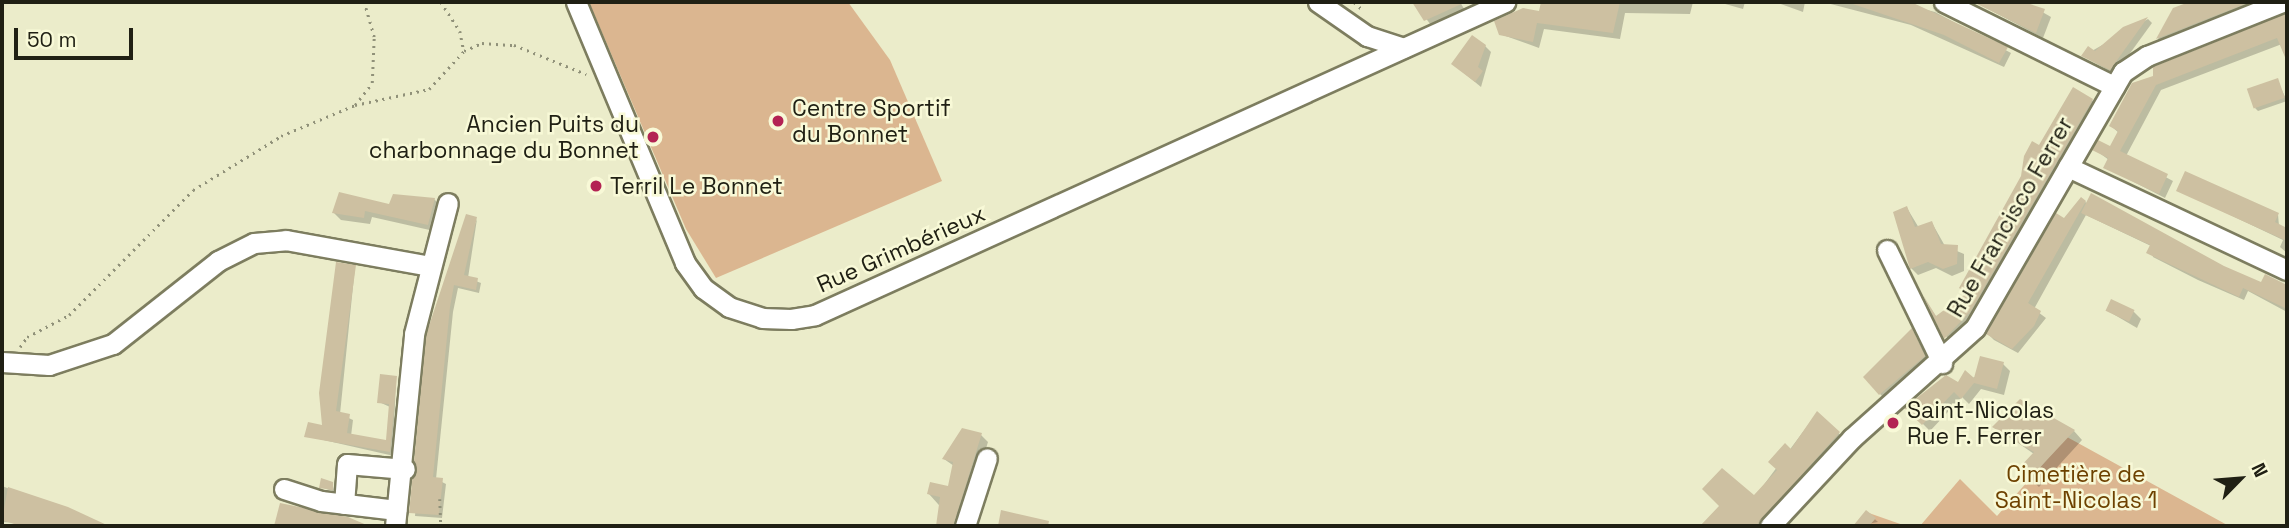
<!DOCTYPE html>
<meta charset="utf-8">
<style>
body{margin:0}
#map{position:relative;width:2289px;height:528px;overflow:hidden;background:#ebecca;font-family:"Space Grotesk",sans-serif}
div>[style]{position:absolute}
.green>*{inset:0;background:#dbb690}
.shadow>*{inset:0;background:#0003}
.building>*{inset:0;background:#cdc0a1;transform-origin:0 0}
.path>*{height:2.5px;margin-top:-1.25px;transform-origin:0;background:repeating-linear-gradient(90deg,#909179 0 2px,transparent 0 7px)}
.roads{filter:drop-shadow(2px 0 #7d7d5f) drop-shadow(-2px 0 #7d7d5f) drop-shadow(0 2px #7d7d5f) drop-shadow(0 -2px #7d7d5f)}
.minor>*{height:19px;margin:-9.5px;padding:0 9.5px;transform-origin:9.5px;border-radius:9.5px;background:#fff}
.dots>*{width:19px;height:19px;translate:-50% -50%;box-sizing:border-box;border:4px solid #f8f9d7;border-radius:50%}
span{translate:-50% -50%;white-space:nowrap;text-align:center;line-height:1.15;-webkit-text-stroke:5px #f8f9d7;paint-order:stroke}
.poi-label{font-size:23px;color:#202014}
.left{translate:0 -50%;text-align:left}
.right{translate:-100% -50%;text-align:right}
.street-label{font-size:23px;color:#202014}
.park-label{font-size:23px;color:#6d4100}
.frame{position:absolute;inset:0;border:4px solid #202014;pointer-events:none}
.north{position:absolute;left:2205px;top:444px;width:70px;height:70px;-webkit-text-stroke:5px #f8f9d7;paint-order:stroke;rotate:65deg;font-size:19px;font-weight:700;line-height:28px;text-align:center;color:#202014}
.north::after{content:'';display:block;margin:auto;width:24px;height:32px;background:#202014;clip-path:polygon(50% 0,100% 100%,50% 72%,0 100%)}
.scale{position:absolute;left:14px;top:28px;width:119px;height:32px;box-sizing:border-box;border:4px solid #202014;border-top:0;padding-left:9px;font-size:21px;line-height:24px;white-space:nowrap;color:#202014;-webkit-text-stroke:5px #f8f9d7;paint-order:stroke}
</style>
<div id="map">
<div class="green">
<div style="clip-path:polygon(589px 2px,848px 2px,890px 60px,942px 181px,716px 278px,686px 229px)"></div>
<div style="clip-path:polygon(2067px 437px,2229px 526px,1920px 526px,1960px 479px,1997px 516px)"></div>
<div style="clip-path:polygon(1866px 512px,1906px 526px,1854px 526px)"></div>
</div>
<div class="shadow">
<div style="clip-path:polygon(1414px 2px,1460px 2px,1466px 12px,1433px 28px)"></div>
<div style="clip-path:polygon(1543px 2px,1580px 4px,1693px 2px,1690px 14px,1625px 13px,1620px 39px,1544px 29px,1539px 48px,1500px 34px,1540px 13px)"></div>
<div style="clip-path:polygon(1718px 2px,1745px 2px,1743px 9px)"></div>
<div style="clip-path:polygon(1775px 2px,1805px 2px,1803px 12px)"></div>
<div style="clip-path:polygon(1823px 2px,1896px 2px,1935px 12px,2011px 53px,2004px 67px,1911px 25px)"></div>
<div style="clip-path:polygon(1975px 2px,2025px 2px,2051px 17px,2043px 38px)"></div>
<div style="clip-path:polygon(2194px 2px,2263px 2px,2163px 43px,2158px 39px,2174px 10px)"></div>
<div style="clip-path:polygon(2287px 18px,2287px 47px,2282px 44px,2161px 90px,2126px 156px,2173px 181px,2165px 198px,2105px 167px,2109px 160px,2094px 149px,2111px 149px,2119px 133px,2111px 126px,2154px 78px,2154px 68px)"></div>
<div style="clip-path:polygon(2148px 19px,2152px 23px,2115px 74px,2083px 56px)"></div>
<div style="clip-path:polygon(1485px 46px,1491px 52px,1481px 87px,1459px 69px)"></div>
<div style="clip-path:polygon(2277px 80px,2287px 101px,2258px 111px,2255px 108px)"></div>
<div style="clip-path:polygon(2092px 100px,2097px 105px,1975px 318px,1950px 343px,1930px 307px,1937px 318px,1968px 294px,1962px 288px,2039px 148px)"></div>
<div style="clip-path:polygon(2178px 190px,2278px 214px,2279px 226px,2287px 229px,2287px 253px,2280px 247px,2283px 240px)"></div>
<div style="clip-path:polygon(434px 199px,441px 206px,434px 231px,372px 217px,370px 224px,341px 220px,334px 213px)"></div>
<div style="clip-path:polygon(2085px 202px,2262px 285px,2266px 277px,2287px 287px,2287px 312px,2248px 291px,2244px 300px,2198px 280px,2153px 257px,2151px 246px,2086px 215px,2034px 309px,2046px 318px,2018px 353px,1994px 340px,1988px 334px,2064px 220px)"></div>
<div style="clip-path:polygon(1907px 208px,1919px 228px,1932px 223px,1945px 246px,1964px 254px,1964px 271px,1952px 276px,1936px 268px,1918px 275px,1911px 268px)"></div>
<div style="clip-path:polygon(477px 219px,468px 278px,481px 283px,479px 293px,458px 288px,453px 312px,436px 479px,446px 484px,442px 518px,415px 516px,428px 335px)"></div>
<div style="clip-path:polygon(355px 267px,340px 414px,353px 420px,351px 436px,388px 442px,390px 407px,379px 402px,396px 378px,394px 427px,399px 380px,394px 456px,306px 436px,324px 428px)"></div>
<div style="clip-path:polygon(2108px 311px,2134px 312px,2141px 319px,2137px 328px)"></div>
<div style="clip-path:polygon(1912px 331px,1931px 364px,1887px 401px,1880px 394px)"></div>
<div style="clip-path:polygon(2003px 364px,2010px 371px,2004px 395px,1981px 389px,1969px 404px,1962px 397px,1930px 431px,1907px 408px)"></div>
<div style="clip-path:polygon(1817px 413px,1846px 440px,1767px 526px,1703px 526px,1722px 506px,1754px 498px)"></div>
<div style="clip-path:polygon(1995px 427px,2074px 431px,2082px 440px,2039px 487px,2021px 469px,2034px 454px)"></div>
<div style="clip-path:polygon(981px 435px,988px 442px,964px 517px,947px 514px,929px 494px,949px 488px,954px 466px,944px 459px)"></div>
<div style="clip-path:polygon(332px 483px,335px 492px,321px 487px)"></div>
<div style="clip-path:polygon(2px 486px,68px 511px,74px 518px,70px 526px,2px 522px)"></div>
<div style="clip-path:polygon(1867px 512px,1878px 522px,1856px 526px)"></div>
</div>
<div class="building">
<div style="clip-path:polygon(1412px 2px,1466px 2px,1424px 21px)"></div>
<div style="clip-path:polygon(1541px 2px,1620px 2px,1613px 33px,1537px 23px,1533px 42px,1499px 35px,1494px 21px,1523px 8px,1539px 11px)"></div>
<div style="clip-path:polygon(1847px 2px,1911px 2px,2008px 47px,1999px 63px,1944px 35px)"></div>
<div style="clip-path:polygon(1973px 2px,2024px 2px,2045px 9px,2036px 33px)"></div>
<div style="clip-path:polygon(2189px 2px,2250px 2px,2156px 39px,2173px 8px)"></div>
<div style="clip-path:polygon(2287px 13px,2287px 62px,2277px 38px,2156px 85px,2120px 151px,2168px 174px,2159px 194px,2103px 168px,2108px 158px,2092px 150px,2098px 140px,2110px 146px,2118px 131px,2109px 126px,2132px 83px,2153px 76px,2153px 67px)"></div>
<div style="clip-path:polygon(2148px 17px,2110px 70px,2081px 56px,2088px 46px,2095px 51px,2123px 27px)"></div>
<div style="clip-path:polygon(1472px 35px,1486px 45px,1478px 67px,1483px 71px,1475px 82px,1451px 64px)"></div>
<div style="left:2278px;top:78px;width:21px;height:33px;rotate:71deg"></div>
<div style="clip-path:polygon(2073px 87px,2093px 99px,1970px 312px,1944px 339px,1923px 295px,1936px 316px,1967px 293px,1959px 288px,2021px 176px,2024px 156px,2032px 141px,2039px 145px)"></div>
<div style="clip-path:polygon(2185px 171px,2279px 213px,2275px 222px,2287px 228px,2287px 241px,2176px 191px)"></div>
<div style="clip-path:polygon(339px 192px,389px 204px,393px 194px,435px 198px,428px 225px,365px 211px,364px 218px,332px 213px)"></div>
<div style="clip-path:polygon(2091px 193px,2224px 266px,2261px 282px,2265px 274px,2287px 285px,2287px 309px,2243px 288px,2239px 297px,2146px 253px,2150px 245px,2081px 213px)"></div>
<div style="clip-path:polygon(2081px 197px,2086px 201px,2028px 303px,2041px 311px,2034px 326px,2012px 349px,1986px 334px,2056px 213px,2064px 218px)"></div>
<div style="clip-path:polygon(1907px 206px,1915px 227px,1932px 221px,1941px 244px,1958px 245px,1957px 264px,1943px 269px,1928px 262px,1910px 269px,1893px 212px)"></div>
<div style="clip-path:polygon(466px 214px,477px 217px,464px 275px,478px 278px,476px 290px,454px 285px,450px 307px,433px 477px,443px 478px,439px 515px,409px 513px,426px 335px)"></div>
<div style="clip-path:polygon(336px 262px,356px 265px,336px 411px,350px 414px,347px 433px,386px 440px,389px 404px,377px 403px,380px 374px,397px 376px,390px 452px,304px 437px,308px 422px,322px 425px,319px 393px)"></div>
<div style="left:2111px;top:299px;width:26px;height:13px;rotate:25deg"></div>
<div style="clip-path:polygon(1912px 328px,1925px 356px,1879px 395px,1863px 377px)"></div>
<div style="clip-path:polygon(1980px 356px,2004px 362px,1997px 389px,1974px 383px,1961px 399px,1954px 392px,1922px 425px,1904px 408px,1946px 375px,1958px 382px,1965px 370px,1974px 378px)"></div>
<div style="clip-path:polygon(2020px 399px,2075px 430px,2029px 479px,2018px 469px,2034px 452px,1992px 427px)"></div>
<div style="clip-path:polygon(1817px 411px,1840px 432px,1756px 526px,1700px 526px,1719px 506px,1702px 489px,1722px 468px,1754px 495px,1777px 470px,1768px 462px,1785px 443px,1791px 449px)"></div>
<div style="clip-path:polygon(962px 428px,982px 433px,953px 526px,936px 526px,940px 497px,927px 494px,930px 482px,948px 486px,953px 462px,942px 459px)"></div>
<div style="clip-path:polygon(321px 478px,333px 482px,333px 490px,319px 488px)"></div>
<div style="clip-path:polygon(8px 487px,68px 507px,109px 526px,20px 526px,2px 520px)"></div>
<div style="clip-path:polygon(280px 503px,348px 517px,369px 526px,274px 526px)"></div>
<div style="clip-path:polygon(1001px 510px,1049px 521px,1048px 526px,998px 526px)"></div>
<div style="clip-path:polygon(1866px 510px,1876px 518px,1869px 526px,1853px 526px)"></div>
</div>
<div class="path">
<div style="left:441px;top:2px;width:35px;rotate:57deg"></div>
<div style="left:460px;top:31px;width:20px;rotate:79deg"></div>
<div style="left:1354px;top:2px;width:13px;rotate:42deg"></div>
<div style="left:355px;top:105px;width:28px;rotate:-52deg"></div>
<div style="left:372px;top:83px;width:46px;rotate:-87.5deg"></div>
<div style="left:374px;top:37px;width:36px;rotate:-106deg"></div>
<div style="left:20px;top:347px;width:12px;rotate:-55deg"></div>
<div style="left:27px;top:337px;width:47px;rotate:-27.6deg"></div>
<div style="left:69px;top:315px;width:176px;rotate:-45.2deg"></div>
<div style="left:193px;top:190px;width:103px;rotate:-31.5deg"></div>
<div style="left:281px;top:136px;width:80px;rotate:-22.7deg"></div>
<div style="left:355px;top:105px;width:76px;rotate:-12.2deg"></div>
<div style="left:429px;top:89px;width:52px;rotate:-47.4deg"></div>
<div style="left:464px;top:51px;width:20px;rotate:-24deg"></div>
<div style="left:482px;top:43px;width:32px;rotate:4deg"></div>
<div style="left:514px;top:45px;width:78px;rotate:21.9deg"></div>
<div style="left:440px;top:499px;width:27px;rotate:88deg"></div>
</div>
<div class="roads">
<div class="minor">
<div style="left:576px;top:2px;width:283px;rotate:67.3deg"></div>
<div style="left:685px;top:263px;width:31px;rotate:54deg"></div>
<div style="left:703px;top:288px;width:32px;rotate:36deg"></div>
<div style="left:729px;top:307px;width:35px;rotate:18deg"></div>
<div style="left:762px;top:318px;width:29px;rotate:2deg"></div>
<div style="left:791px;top:319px;width:24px;rotate:-9deg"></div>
<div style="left:815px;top:315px;width:758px;rotate:-24.4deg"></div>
<div style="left:1318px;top:2px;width:60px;rotate:34.8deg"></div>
<div style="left:1367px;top:36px;width:38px;rotate:18deg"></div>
<div style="left:1944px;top:2px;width:190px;rotate:26.3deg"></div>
<div style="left:2068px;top:167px;width:242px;rotate:25.2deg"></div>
<div style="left:1887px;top:250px;width:126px;rotate:64deg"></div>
<div style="left:2px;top:362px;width:47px;rotate:3.7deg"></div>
<div style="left:49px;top:365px;width:67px;rotate:-18.2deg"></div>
<div style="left:113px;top:344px;width:134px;rotate:-38.3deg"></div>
<div style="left:218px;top:261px;width:40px;rotate:-26.6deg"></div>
<div style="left:254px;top:243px;width:32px;rotate:-5deg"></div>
<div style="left:286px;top:240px;width:146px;rotate:10.2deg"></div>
<div style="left:284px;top:489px;width:39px;rotate:18deg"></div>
<div style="left:321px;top:501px;width:76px;rotate:6.8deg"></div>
<div style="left:344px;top:504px;width:40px;rotate:-85.7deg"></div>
<div style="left:347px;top:464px;width:58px;rotate:4.9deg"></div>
<div style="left:395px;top:526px;width:193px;rotate:-84.3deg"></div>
<div style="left:414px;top:334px;width:135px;rotate:-75.5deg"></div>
<div style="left:965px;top:526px;width:71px;rotate:-72.1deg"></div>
<div style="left:1770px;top:526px;width:120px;rotate:-47deg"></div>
<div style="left:1852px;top:438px;width:165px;rotate:-41.8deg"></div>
<div style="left:1975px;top:328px;width:296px;rotate:-60deg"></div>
<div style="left:2123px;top:72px;width:29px;rotate:-34deg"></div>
<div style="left:2147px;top:56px;width:145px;rotate:-21.8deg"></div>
</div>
</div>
<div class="dots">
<div style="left:778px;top:121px;background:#b32353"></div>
<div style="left:653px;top:137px;background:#b32353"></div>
<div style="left:596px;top:186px;background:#b32353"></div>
<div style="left:1893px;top:423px;background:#b32353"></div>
</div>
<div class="poi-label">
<span class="left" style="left:792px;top:121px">Centre Sportif<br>du Bonnet</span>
<span class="right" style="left:639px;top:137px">Ancien Puits du<br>charbonnage du Bonnet</span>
<span class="left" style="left:610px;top:186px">Terril Le Bonnet</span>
<span class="left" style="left:1907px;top:423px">Saint-Nicolas<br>Rue F. Ferrer</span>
</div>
<div class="street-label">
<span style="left:2010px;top:217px;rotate:-60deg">Rue Francisco Ferrer</span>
<span style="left:901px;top:249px;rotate:-24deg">Rue Grimbérieux</span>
</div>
<div class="park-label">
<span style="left:2076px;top:487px">Cimetière de<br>Saint-Nicolas 1</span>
</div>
<div class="frame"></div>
<div class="north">N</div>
<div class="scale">50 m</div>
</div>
